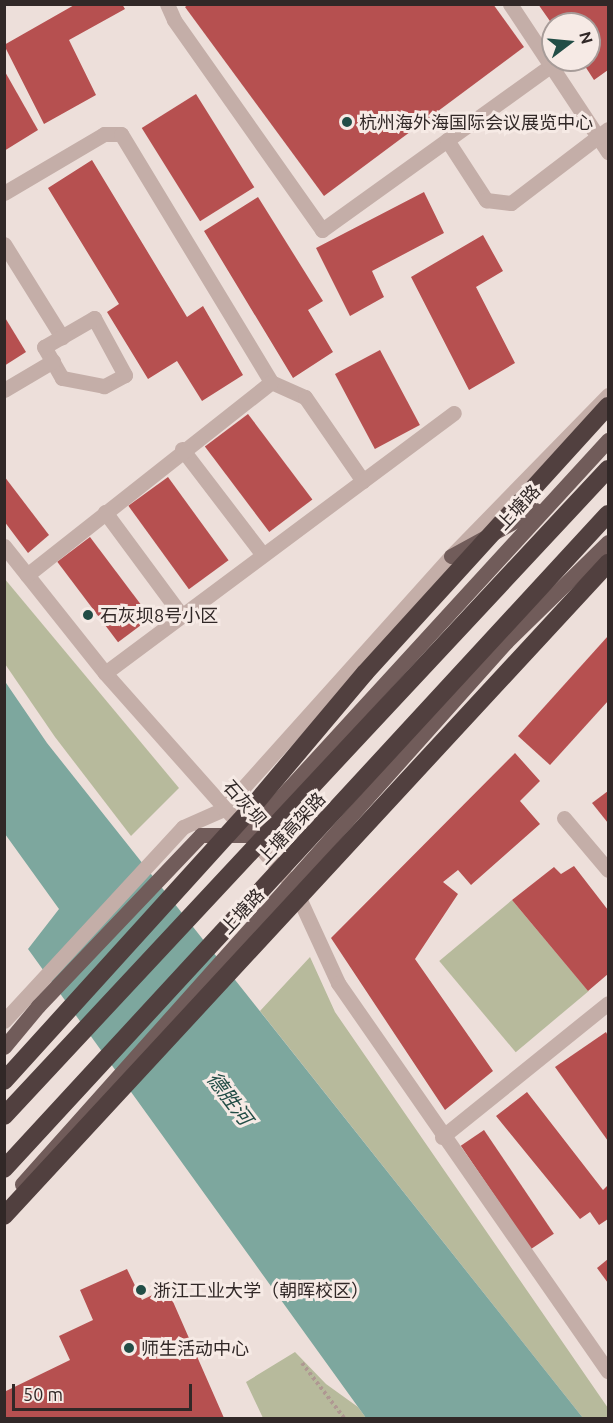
<!DOCTYPE html>
<meta charset="utf-8">
<style>
body{margin:0}
#map{position:relative;width:613px;height:1423px;overflow:hidden;background:#eddfda;font-family:Ubuntu,"Noto Sans SC",sans-serif}
div>[style]{position:absolute}
.green>*{inset:0;background:#b7ba9c;transform-origin:0 0}
.water>*{inset:0;background:#7da79e}
.building>*{inset:0;background:#b65050;transform-origin:0 0}
.path>*{height:4px;margin-top:-2px;transform-origin:0;background:repeating-linear-gradient(90deg,#af9892 0 3px,transparent 0 6px)}
.minor>*{height:15px;margin:-7.5px;padding:0 7.5px;transform-origin:7.5px;border-radius:7.5px;background:#c4aea8}
.major>*{height:15px;margin:-7.5px;padding:0 7.5px;transform-origin:7.5px;border-radius:7.5px;background:#715c5a}
.highway-bridge>*{height:18px;margin:-9px;padding:0 9px;transform-origin:9px;border-radius:9px;background:#51403f}
.dots>*{width:16px;height:16px;translate:-50% -50%;box-sizing:border-box;border:3px solid #f6eae5;border-radius:50%}
span{translate:-50% -50%;white-space:nowrap;text-align:center;line-height:1.15;-webkit-text-stroke:6px #f6eae5;paint-order:stroke}
.poi-label{font-size:18px;color:#312827}
.left{translate:0 -50%;text-align:left}
.street-label{font-size:18px;color:#312827}
.water-label{font-size:20px;color:#224d46;font-style:italic}
.frame{position:absolute;inset:0;border:6px solid #312827;pointer-events:none}
.north{position:absolute;left:541px;top:12px;width:60px;height:60px;box-sizing:border-box;background:#f6eae5;border:2px solid #a79c99;border-radius:50%;rotate:74deg;font-size:16px;font-weight:700;line-height:24px;text-align:center;color:#312827}
.north::after{content:'';display:block;margin:auto;width:21px;height:27px;background:#224d46;clip-path:polygon(50% 0,100% 100%,50% 72%,0 100%)}
.scale{position:absolute;left:12px;top:1384px;width:180px;height:27px;box-sizing:border-box;border:3px solid #312827;border-top:0;padding-left:8px;font-size:18px;line-height:21px;white-space:nowrap;color:#312827;-webkit-text-stroke:4px #f6eae5;paint-order:stroke}
</style>
<div id="map">
<div class="green">
<div style="clip-path:polygon(4px 578px,179px 788px,131px 836px,55px 737px,5px 664px)"></div>
<div style="left:512px;top:900px;width:119px;height:95px;rotate:50deg"></div>
<div style="clip-path:polygon(310px 957px,335px 1012px,608px 1408px,608px 1418px,583px 1418px,260px 1011px)"></div>
<div style="clip-path:polygon(295px 1352px,326px 1384px,358px 1407px,366px 1418px,263px 1418px,246px 1382px)"></div>
</div>
<div class="water">
<div style="clip-path:polygon(4px 680px,47px 743px,583px 1418px,366px 1418px,28px 949px,59px 909px,5px 834px)"></div>
</div>
<div class="building">
<div style="clip-path:polygon(76px 4px,122px 4px,125px 9px,69px 40px,96px 95px,44px 124px,4px 45px)"></div>
<div style="clip-path:polygon(189px 4px,493px 4px,524px 47px,324px 196px,185px 7px)"></div>
<div style="clip-path:polygon(538px 4px,608px 4px,608px 70px,594px 80px,581px 60px,589px 60px,589px 24px,552px 24px)"></div>
<div style="clip-path:polygon(4px 70px,38px 130px,4px 151px)"></div>
<div style="left:196px;top:94px;width:110px;height:64px;rotate:58deg"></div>
<div style="clip-path:polygon(92px 160px,187px 317px,203px 306px,243px 375px,202px 401px,177px 361px,148px 379px,107px 312px,119px 304px,48px 188px)"></div>
<div style="clip-path:polygon(424px 192px,444px 233px,372px 271px,384px 297px,350px 316px,316px 248px)"></div>
<div style="clip-path:polygon(258px 197px,323px 301px,308px 310px,333px 352px,293px 378px,204px 231px)"></div>
<div style="clip-path:polygon(483px 235px,503px 271px,476px 287px,515px 363px,469px 390px,411px 277px)"></div>
<div style="clip-path:polygon(4px 316px,26px 352px,4px 366px)"></div>
<div style="left:380px;top:350px;width:85px;height:51px;rotate:62deg"></div>
<div style="left:248px;top:414px;width:107px;height:54px;rotate:53deg"></div>
<div style="clip-path:polygon(4px 476px,49px 535px,28px 553px,4px 521px)"></div>
<div style="left:168px;top:477px;width:103px;height:49px;rotate:54deg"></div>
<div style="left:90px;top:537px;width:101px;height:41px;rotate:53deg"></div>
<div style="clip-path:polygon(608px 636px,608px 701px,550px 765px,518px 736px)"></div>
<div style="clip-path:polygon(515px 753px,540px 781px,520px 801px,540px 824px,471px 885px,458px 870px,443px 882px,458px 894px,415px 959px,493px 1071px,445px 1110px,331px 938px)"></div>
<div style="clip-path:polygon(608px 791px,608px 823px,592px 803px)"></div>
<div style="clip-path:polygon(574px 866px,608px 910px,608px 974px,588px 991px,512px 900px,554px 867px,561px 874px)"></div>
<div style="clip-path:polygon(606px 1032px,608px 1036px,608px 1141px,555px 1067px)"></div>
<div style="clip-path:polygon(527px 1092px,603px 1190px,608px 1185px,608px 1219px,599px 1225px,590px 1212px,580px 1219px,496px 1116px)"></div>
<div style="left:484px;top:1130px;width:125px;height:28px;rotate:56deg"></div>
<div style="clip-path:polygon(608px 1259px,608px 1283px,597px 1268px)"></div>
<div style="clip-path:polygon(127px 1269px,142px 1300px,167px 1288px,224px 1418px,4px 1418px,4px 1392px,70px 1360px,59px 1336px,93px 1320px,80px 1290px)"></div>
</div>
<div class="path">
<div style="left:302px;top:1363px;width:69px;rotate:52.6deg"></div>
</div>
<div class="minor">
<div style="left:167px;top:4px;width:17px;rotate:66deg"></div>
<div style="left:174px;top:20px;width:257px;rotate:54.8deg"></div>
<div style="left:322px;top:230px;width:281px;rotate:-35.7deg"></div>
<div style="left:510px;top:4px;width:178px;rotate:56.5deg"></div>
<div style="left:447px;top:140px;width:72px;rotate:57deg"></div>
<div style="left:486px;top:200px;width:25px;rotate:7deg"></div>
<div style="left:511px;top:203px;width:122px;rotate:-37.3deg"></div>
<div style="left:4px;top:193px;width:116px;rotate:-30.5deg"></div>
<div style="left:104px;top:134px;width:17px"></div>
<div style="left:121px;top:134px;width:290px;rotate:58.8deg"></div>
<div style="left:271px;top:382px;width:37px;rotate:24deg"></div>
<div style="left:305px;top:397px;width:102px;rotate:55.4deg"></div>
<div style="left:4px;top:244px;width:110px;rotate:58.1deg"></div>
<div style="left:94px;top:318px;width:65px;rotate:61.5deg"></div>
<div style="left:125px;top:375px;width:24px;rotate:152deg"></div>
<div style="left:104px;top:386px;width:43px;rotate:-169.2deg"></div>
<div style="left:62px;top:378px;width:36px;rotate:-120deg"></div>
<div style="left:44px;top:347px;width:58px;rotate:-30.1deg"></div>
<div style="left:4px;top:390px;width:57px;rotate:-30.6deg"></div>
<div style="left:182px;top:449px;width:133px;rotate:52.6deg"></div>
<div style="left:105px;top:512px;width:129px;rotate:53.5deg"></div>
<div style="left:4px;top:546px;width:162px;rotate:51.5deg"></div>
<div style="left:105px;top:673px;width:283px;rotate:48.4deg"></div>
<div style="left:293px;top:885px;width:108px;rotate:65.3deg"></div>
<div style="left:338px;top:983px;width:473px;rotate:55.2deg"></div>
<div style="left:27px;top:575px;width:311px;rotate:-38.3deg"></div>
<div style="left:105px;top:673px;width:435px;rotate:-36.7deg"></div>
<div style="left:564px;top:818px;width:68px;rotate:49.8deg"></div>
<div style="left:4px;top:1021px;width:264px;rotate:-47.3deg"></div>
<div style="left:183px;top:827px;width:45px;rotate:-23.7deg"></div>
<div style="left:224px;top:809px;width:340px;rotate:-48.1deg"></div>
<div style="left:451px;top:556px;width:225px;rotate:-45.7deg"></div>
<div style="left:442px;top:1137px;width:213px;rotate:-38.9deg"></div>
</div>
<div class="major">
<div style="left:451px;top:556px;width:96px;rotate:-28.7deg"></div>
<div style="left:4px;top:1047px;width:53px;rotate:-50.3deg"></div>
<div style="left:38px;top:1006px;width:236px;rotate:-46.4deg"></div>
<div style="left:201px;top:835px;width:45px"></div>
<div style="left:246px;top:835px;width:536px;rotate:-47.5deg"></div>
<div style="left:22px;top:1184px;width:727px;rotate:-48.24deg"></div>
<div style="left:506px;top:642px;width:143px;rotate:-44.4deg"></div>
</div>
<div class="highway-bridge">
<div style="left:4px;top:1081px;width:371px;rotate:-47.8deg"></div>
<div style="left:253px;top:806px;width:174px;rotate:-49.9deg"></div>
<div style="left:365px;top:673px;width:361px;rotate:-47.7deg"></div>
<div style="left:4px;top:1116px;width:885px;rotate:-46.97deg"></div>
<div style="left:4px;top:1169px;width:891px;rotate:-47.32deg"></div>
<div style="left:4px;top:1216px;width:890px;rotate:-47.23deg"></div>
</div>
<div class="dots">
<div style="left:347px;top:122px;background:#224d46"></div>
<div style="left:88px;top:615px;background:#224d46"></div>
<div style="left:141px;top:1290px;background:#224d46"></div>
<div style="left:129px;top:1348px;background:#224d46"></div>
</div>
<div class="poi-label">
<span class="left" style="left:359px;top:122px">杭州海外海国际会议展览中心</span>
<span class="left" style="left:100px;top:615px">石灰坝8号小区</span>
<span class="left" style="left:153px;top:1290px">浙江工业大学（朝晖校区）</span>
<span class="left" style="left:141px;top:1348px">师生活动中心</span>
</div>
<div class="street-label">
<span style="left:518px;top:507px;rotate:-47deg">上塘路</span>
<span style="left:245px;top:803px;rotate:49deg">石灰坝</span>
<span style="left:291px;top:828px;rotate:-47deg">上塘高架路</span>
<span style="left:242px;top:911px;rotate:-47deg">上塘路</span>
</div>
<div class="water-label">
<span style="left:230px;top:1098px;rotate:53deg">德胜河</span>
</div>
<div class="frame"></div>
<div class="north">N</div>
<div class="scale">50 m</div>
</div>
